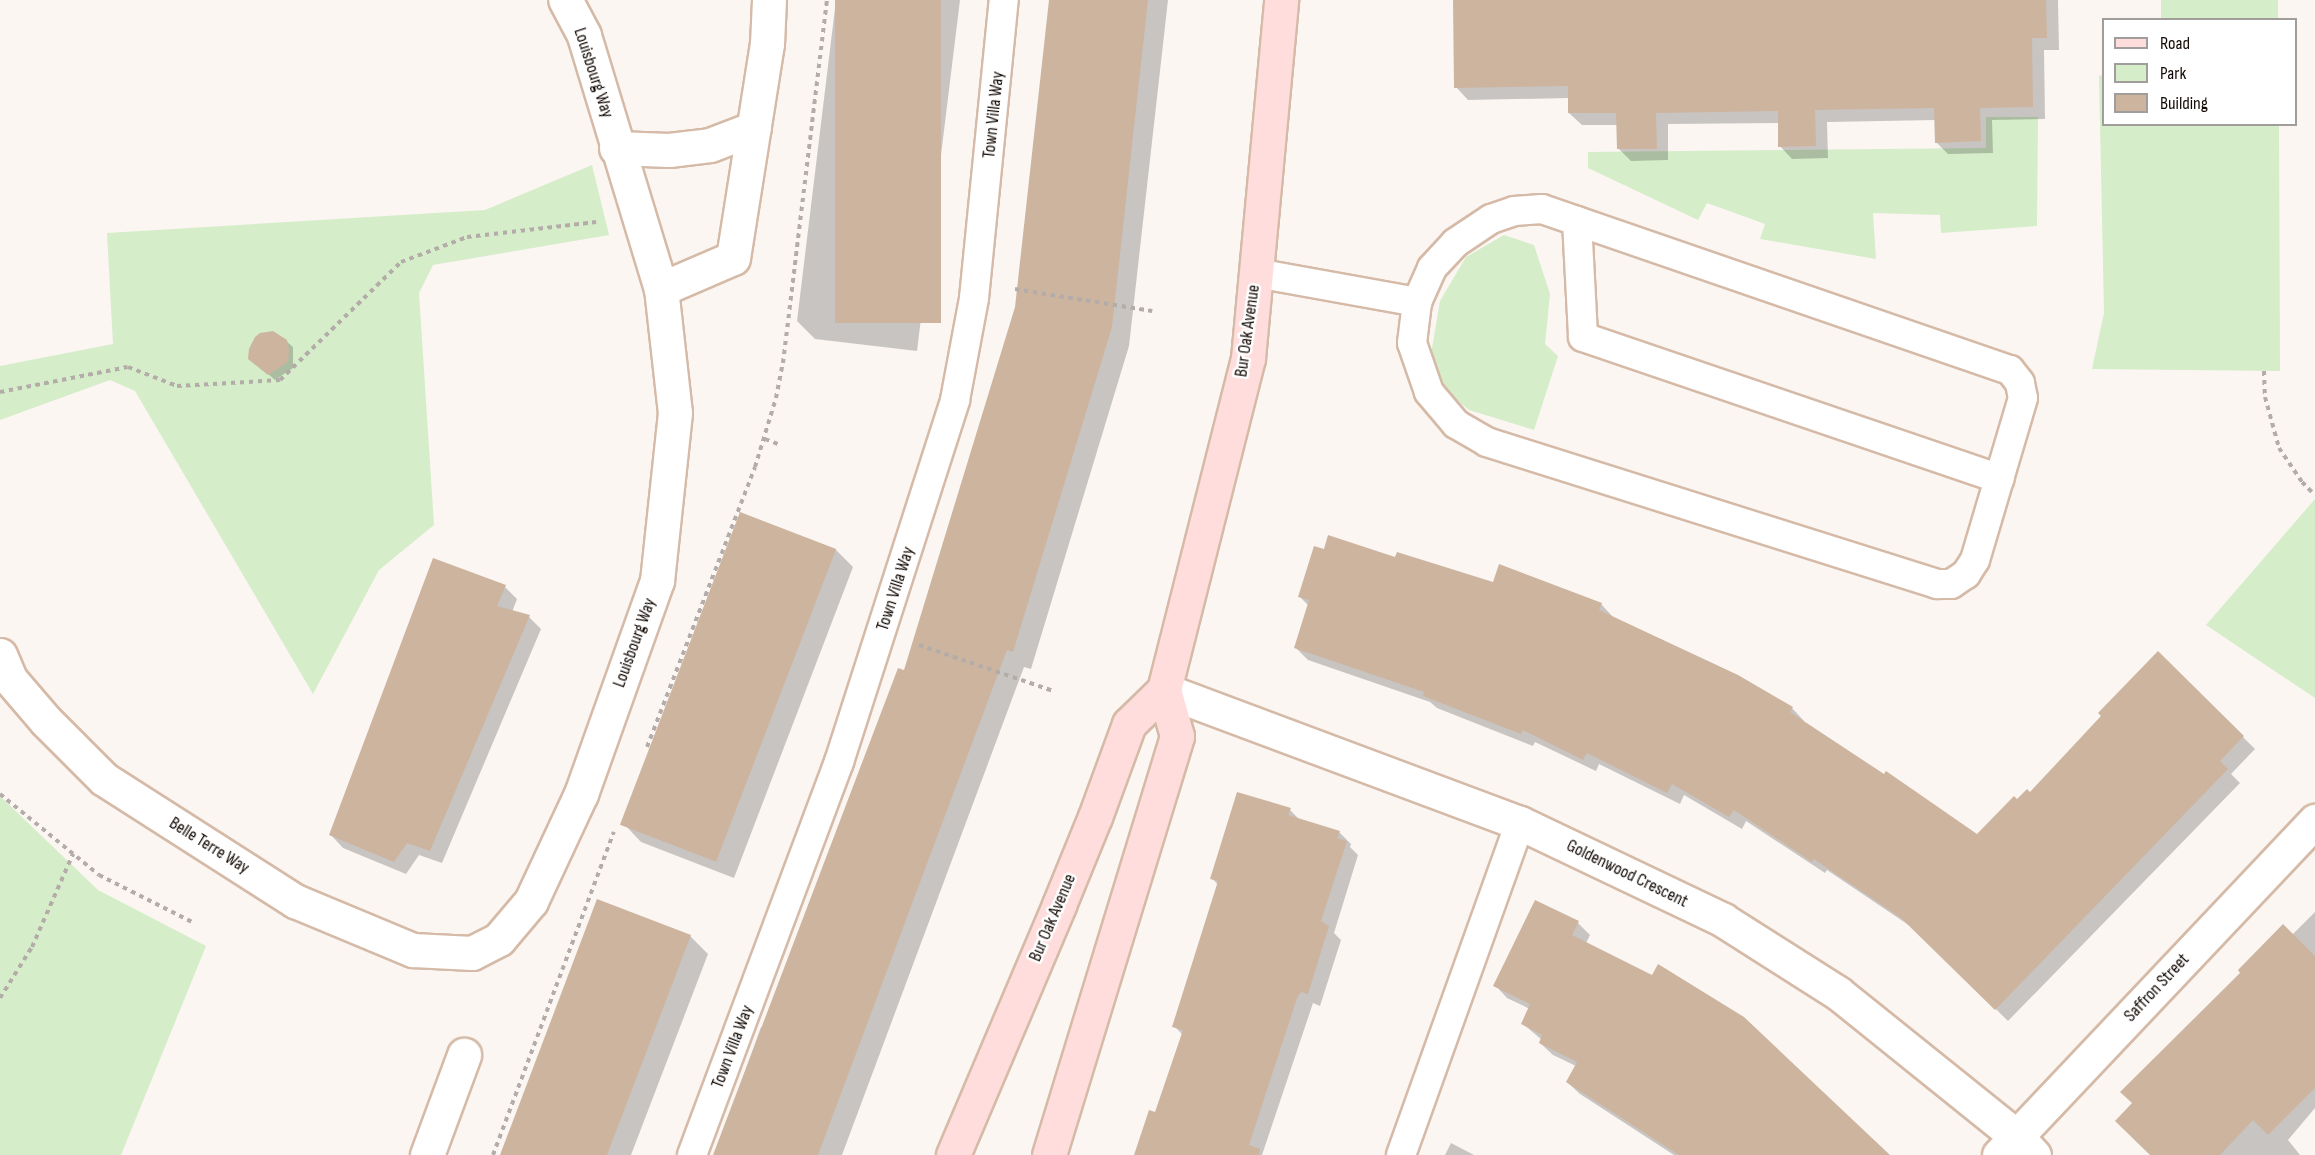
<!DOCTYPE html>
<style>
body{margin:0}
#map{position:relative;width:2315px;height:1155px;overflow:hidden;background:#fbf6f2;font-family:"Sofia Sans Condensed",sans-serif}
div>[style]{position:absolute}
.green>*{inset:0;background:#d5edc9;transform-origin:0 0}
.shadow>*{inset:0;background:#0003}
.building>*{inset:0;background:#cdb49f;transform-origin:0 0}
.path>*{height:4px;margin-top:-2px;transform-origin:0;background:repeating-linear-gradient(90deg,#b3aca8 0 4.5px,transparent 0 9px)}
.roads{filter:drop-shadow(2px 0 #d5baa7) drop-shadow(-2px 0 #d5baa7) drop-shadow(0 2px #d5baa7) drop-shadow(0 -2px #d5baa7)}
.lane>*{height:28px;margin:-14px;padding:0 14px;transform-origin:14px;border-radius:14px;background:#fff}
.street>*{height:33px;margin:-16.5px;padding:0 16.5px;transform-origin:16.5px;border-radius:16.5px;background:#fff}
.secondary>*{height:33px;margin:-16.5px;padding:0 16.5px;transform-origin:16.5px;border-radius:16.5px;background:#fedddc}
span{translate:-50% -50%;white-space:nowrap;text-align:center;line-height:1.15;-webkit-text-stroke:5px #fff;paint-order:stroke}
.street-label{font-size:18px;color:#130a05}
.legend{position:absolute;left:2102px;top:18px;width:195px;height:108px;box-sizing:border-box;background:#fff;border:2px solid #a19d9b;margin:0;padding:8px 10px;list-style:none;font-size:18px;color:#130a05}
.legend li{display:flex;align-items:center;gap:12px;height:30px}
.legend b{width:30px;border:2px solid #a19d9b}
</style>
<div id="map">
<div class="green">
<div style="left:2161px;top:0;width:117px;height:19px"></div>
<div style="clip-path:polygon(2103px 75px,2104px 124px,2279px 125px,2280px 371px,2092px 369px,2104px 313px,2099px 76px)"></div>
<div style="clip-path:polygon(1986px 117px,2038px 117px,2037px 226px,1941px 233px,1940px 215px,1873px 213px,1876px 259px,1760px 239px,1765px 224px,1707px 203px,1698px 220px,1588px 168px,1588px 152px,1986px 148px)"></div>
<div style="clip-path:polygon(592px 165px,609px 235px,433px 265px,419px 293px,434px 525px,379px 570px,313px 694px,135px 391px,110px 380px,0 420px,0 366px,113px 344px,107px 233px,485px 210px)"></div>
<div style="clip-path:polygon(1504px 235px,1534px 245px,1550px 294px,1545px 344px,1558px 356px,1534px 430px,1469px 410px,1440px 386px,1431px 354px,1440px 301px,1466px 257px)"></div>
<div style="clip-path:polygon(2315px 499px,2315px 698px,2206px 625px)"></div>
<div style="clip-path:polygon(0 796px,98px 890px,206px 946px,121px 1155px,0 1155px)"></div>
</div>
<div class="shadow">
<div style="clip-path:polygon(836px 0,960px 0,917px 351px,815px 339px,797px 321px)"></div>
<div style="clip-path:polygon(1050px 0,1168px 0,1129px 346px,1031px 669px,1024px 667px,842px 1155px,715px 1155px,761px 1027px,765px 1028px,905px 672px,1016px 307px)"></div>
<div style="clip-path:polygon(1454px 0,2058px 0,2059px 50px,2044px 50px,2045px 119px,1992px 120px,1993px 153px,1948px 154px,1936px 142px,1936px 120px,1827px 122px,1828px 158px,1792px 159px,1780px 146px,1780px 123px,1668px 124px,1668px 160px,1631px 161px,1618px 148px,1618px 125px,1582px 125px,1569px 113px,1569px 98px,1468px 100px,1456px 87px)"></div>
<div style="clip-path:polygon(261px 334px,286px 341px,293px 347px,293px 368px,275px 380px,250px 358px,252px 343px)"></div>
<div style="clip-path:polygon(835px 549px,853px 567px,734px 878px,641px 842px,624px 824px)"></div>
<div style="clip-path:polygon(1396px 558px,1494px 584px,1601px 604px,1613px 617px,1792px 708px,1804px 721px,1803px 723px,1977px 836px,2017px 801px,2030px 795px,2158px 653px,2255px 749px,2231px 774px,2240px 783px,2008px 1021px,1916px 930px,1827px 870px,1825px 873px,1746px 821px,1742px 829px,1684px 795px,1680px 804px,1599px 764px,1596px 771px,1535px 742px,1533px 746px,1437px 708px,1430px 702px,1308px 660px,1296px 648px,1309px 606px,1299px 596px)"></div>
<div style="clip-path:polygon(505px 587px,517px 599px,512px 612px,529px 617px,541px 629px,442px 863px,419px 855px,406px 874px,343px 848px,331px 835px)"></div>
<div style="clip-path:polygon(1238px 794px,1290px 810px,1301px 821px,1339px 832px,1351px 844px,1350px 847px,1358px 855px,1334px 933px,1341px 940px,1320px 1006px,1313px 1003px,1262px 1155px,1136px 1155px,1156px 1114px,1183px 1035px,1174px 1026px,1218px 885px,1212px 878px)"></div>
<div style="clip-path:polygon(2315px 912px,2315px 1108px,2288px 1140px,2300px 1155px,2152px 1155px,2292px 935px)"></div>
<div style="clip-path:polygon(1578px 923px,1590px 935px,1586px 943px,1881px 1155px,1674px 1155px,1580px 1094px,1567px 1082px,1576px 1066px,1553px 1055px,1540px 1043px,1542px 1040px,1523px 1024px,1530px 1009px,1507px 998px,1495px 985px)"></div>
<div style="clip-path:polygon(690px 936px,708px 954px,631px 1155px,501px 1155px)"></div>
<div style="clip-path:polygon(1451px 1143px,1474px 1155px,1445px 1155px)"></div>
</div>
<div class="building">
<div style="left:835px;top:0;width:106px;height:323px"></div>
<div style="clip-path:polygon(1049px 0,1148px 0,1112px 327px,1013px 652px,1007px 650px,818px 1155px,713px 1155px,898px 668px,904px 670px,1015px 307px)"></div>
<div style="clip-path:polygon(1453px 0,2046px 0,2047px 38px,2032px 38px,2033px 107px,1980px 108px,1981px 141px,1935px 143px,1934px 108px,1815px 110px,1816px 146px,1778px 147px,1778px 111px,1656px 113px,1657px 149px,1617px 149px,1616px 113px,1568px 113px,1568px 86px,1454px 88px)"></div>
<div style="clip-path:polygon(273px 331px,287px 340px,289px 351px,288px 362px,268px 375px,248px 359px,249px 349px,255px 337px,260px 333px)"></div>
<div style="left:740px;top:512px;width:103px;height:335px;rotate:21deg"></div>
<div style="clip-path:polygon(1328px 535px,1395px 557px,1397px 552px,1493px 582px,1499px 564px,1602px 603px,1599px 610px,1738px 675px,1793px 707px,1790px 712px,1884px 774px,1886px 771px,1977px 834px,2014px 796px,2017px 799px,2027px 789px,2030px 792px,2101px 716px,2098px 713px,2158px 651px,2244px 736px,2220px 761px,2228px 769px,1995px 1010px,1901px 918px,1814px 859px,1812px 862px,1734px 810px,1729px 817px,1672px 784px,1667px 793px,1587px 753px,1583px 760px,1523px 730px,1521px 734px,1423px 696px,1424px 692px,1294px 648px,1309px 600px,1298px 597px,1314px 546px,1324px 549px)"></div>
<div style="clip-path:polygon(433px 558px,506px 585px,497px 606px,530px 615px,430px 851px,407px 843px,394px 862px,329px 835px)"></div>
<div style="clip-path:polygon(1237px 792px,1291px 808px,1288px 815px,1340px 831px,1337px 838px,1347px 841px,1321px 921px,1329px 926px,1308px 994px,1301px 992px,1297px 998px,1249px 1145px,1260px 1149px,1259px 1155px,1134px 1155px,1149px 1110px,1155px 1112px,1183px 1030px,1172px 1027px,1218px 881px,1210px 879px)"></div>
<div style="clip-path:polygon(597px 899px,691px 935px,607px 1155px,500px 1155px)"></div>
<div style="clip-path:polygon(1535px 900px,1579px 921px,1572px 935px,1652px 975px,1658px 964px,1744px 1017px,1890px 1155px,1679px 1155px,1566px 1082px,1577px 1062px,1539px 1043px,1542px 1035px,1521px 1024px,1530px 1004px,1493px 986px)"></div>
<div style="clip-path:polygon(2283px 924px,2315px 956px,2315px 1088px,2268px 1135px,2253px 1120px,2220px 1155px,2150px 1155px,2115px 1121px,2132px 1103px,2120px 1092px,2240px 973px,2238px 970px)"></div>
</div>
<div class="path">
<div style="left:1015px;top:289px;width:139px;rotate:9.1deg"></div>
<div style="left:2264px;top:371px;width:26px;rotate:88deg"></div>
<div style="left:2265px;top:397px;width:53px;rotate:74.6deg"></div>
<div style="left:2279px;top:448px;width:41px;rotate:55.9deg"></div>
<div style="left:2302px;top:482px;width:18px;rotate:45deg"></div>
<div style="left:0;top:392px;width:130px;rotate:-11.1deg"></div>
<div style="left:128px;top:367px;width:53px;rotate:21.2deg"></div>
<div style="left:177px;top:386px;width:103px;rotate:-3.3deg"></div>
<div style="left:280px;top:380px;width:169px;rotate:-44.3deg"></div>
<div style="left:401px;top:262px;width:71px;rotate:-20.7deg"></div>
<div style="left:467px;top:237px;width:130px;rotate:-6.6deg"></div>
<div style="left:765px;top:439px;width:14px;rotate:21deg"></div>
<div style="left:919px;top:645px;width:142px;rotate:18.9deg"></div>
<div style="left:647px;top:747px;width:300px;rotate:-68.9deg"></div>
<div style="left:755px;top:467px;width:72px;rotate:-73.1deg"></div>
<div style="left:776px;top:398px;width:36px;rotate:-79deg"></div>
<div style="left:783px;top:363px;width:366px;rotate:-83.1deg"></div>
<div style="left:0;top:794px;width:128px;rotate:39.3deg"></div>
<div style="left:99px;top:875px;width:104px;rotate:26.8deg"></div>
<div style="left:0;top:998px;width:60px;rotate:-57.9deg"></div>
<div style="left:32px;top:947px;width:102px;rotate:-66.2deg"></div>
<div style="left:493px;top:1155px;width:345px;rotate:-69.5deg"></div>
</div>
<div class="roads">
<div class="lane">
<div style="left:1542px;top:209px;width:495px;rotate:19deg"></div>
<div style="left:2010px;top:370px;width:16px;rotate:52deg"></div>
<div style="left:2020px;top:383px;width:15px;rotate:79deg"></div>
<div style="left:2023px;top:398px;width:169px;rotate:106.5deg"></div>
<div style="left:1975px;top:560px;width:17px;rotate:123deg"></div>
<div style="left:1966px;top:574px;width:18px;rotate:146deg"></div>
<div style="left:1951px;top:584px;width:14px;rotate:180deg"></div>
<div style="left:1937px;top:584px;width:472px;rotate:-162.5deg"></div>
<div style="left:1487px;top:442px;width:36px;rotate:-150deg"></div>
<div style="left:1456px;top:424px;width:42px;rotate:-130.2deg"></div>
<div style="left:1429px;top:392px;width:52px;rotate:-109.1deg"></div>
<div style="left:1412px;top:343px;width:41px;rotate:-83deg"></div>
<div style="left:1417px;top:302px;width:37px;rotate:-66deg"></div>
<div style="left:1432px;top:268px;width:34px;rotate:-47deg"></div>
<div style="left:1455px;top:243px;width:43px;rotate:-33.7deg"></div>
<div style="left:1491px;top:219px;width:24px;rotate:-19deg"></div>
<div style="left:1514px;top:211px;width:28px;rotate:-4deg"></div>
<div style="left:1577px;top:221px;width:116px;rotate:87deg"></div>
<div style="left:1583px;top:337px;width:440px;rotate:18.8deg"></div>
<div style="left:1256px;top:273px;width:164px;rotate:10.2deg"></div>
<div style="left:692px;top:1155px;width:420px;rotate:-69.5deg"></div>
<div style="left:839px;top:762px;width:380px;rotate:-72.2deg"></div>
<div style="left:955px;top:400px;width:104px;rotate:-79.4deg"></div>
<div style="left:974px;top:298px;width:300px;rotate:-84.3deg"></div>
<div style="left:1401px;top:1155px;width:353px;rotate:-70.3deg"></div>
</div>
<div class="street">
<div style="left:616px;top:148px;width:53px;rotate:2.2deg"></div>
<div style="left:669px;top:150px;width:41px;rotate:-7deg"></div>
<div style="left:710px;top:145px;width:47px;rotate:-21.1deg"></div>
<div style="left:661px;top:289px;width:78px;rotate:-23.3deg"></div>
<div style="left:733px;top:258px;width:217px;rotate:-81deg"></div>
<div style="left:767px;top:44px;width:44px;rotate:-87.4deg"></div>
<div style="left:0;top:655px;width:26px;rotate:67deg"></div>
<div style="left:10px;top:679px;width:55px;rotate:49.4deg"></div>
<div style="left:46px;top:721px;width:82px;rotate:45deg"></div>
<div style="left:104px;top:779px;width:227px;rotate:32.6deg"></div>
<div style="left:295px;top:901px;width:128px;rotate:22.6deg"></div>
<div style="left:413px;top:950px;width:59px;rotate:2.9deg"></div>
<div style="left:472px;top:953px;width:30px;rotate:-27deg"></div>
<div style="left:499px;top:939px;width:50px;rotate:-49.9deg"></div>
<div style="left:531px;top:901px;width:118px;rotate:-65deg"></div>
<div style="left:581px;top:794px;width:226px;rotate:-70.4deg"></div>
<div style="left:657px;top:581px;width:169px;rotate:-83.9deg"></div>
<div style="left:675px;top:413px;width:125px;rotate:-96.4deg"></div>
<div style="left:661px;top:289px;width:265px;rotate:-106.9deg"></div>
<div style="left:584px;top:35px;width:40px;rotate:-118deg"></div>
<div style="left:1164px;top:690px;width:380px;rotate:20.5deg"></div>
<div style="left:1520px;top:823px;width:225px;rotate:25.5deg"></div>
<div style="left:1723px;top:920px;width:136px;rotate:32.4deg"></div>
<div style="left:1838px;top:993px;width:230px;rotate:38.8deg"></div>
<div style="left:2017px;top:1137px;width:25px;rotate:47deg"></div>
<div style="left:427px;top:1155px;width:107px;rotate:-69.7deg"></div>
<div style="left:1999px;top:1155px;width:460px;rotate:-46.6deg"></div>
</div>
<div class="secondary">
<div style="left:953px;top:1155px;width:272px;rotate:-67deg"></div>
<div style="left:1059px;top:905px;width:95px;rotate:-67.8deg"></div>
<div style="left:1095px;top:817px;width:99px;rotate:-69.9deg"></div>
<div style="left:1129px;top:724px;width:49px;rotate:-44.2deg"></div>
<div style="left:1049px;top:1155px;width:438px;rotate:-73deg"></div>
<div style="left:1177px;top:736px;width:48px;rotate:-105.8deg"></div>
<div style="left:1164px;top:690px;width:342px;rotate:-75.8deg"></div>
<div style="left:1248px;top:358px;width:360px;rotate:-84.7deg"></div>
</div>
</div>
<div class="street-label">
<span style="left:593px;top:73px;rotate:72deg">Louisbourg Way</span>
<span style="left:994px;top:115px;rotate:-84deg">Town Villa Way</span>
<span style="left:1248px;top:331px;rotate:-82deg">Bur Oak Avenue</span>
<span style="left:896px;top:589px;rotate:-72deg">Town Villa Way</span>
<span style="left:635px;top:643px;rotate:-70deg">Louisbourg Way</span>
<span style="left:209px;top:846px;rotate:32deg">Belle Terre Way</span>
<span style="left:1627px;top:874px;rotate:26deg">Goldenwood Crescent</span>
<span style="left:1053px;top:918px;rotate:-67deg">Bur Oak Avenue</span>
<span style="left:2157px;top:988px;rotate:-47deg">Saffron Street</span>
<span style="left:733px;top:1047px;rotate:-69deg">Town Villa Way</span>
</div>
<ul class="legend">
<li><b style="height:8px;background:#fedddc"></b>Road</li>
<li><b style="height:16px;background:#d5edc9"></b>Park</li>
<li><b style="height:16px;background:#cdb49f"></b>Building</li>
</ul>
</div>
